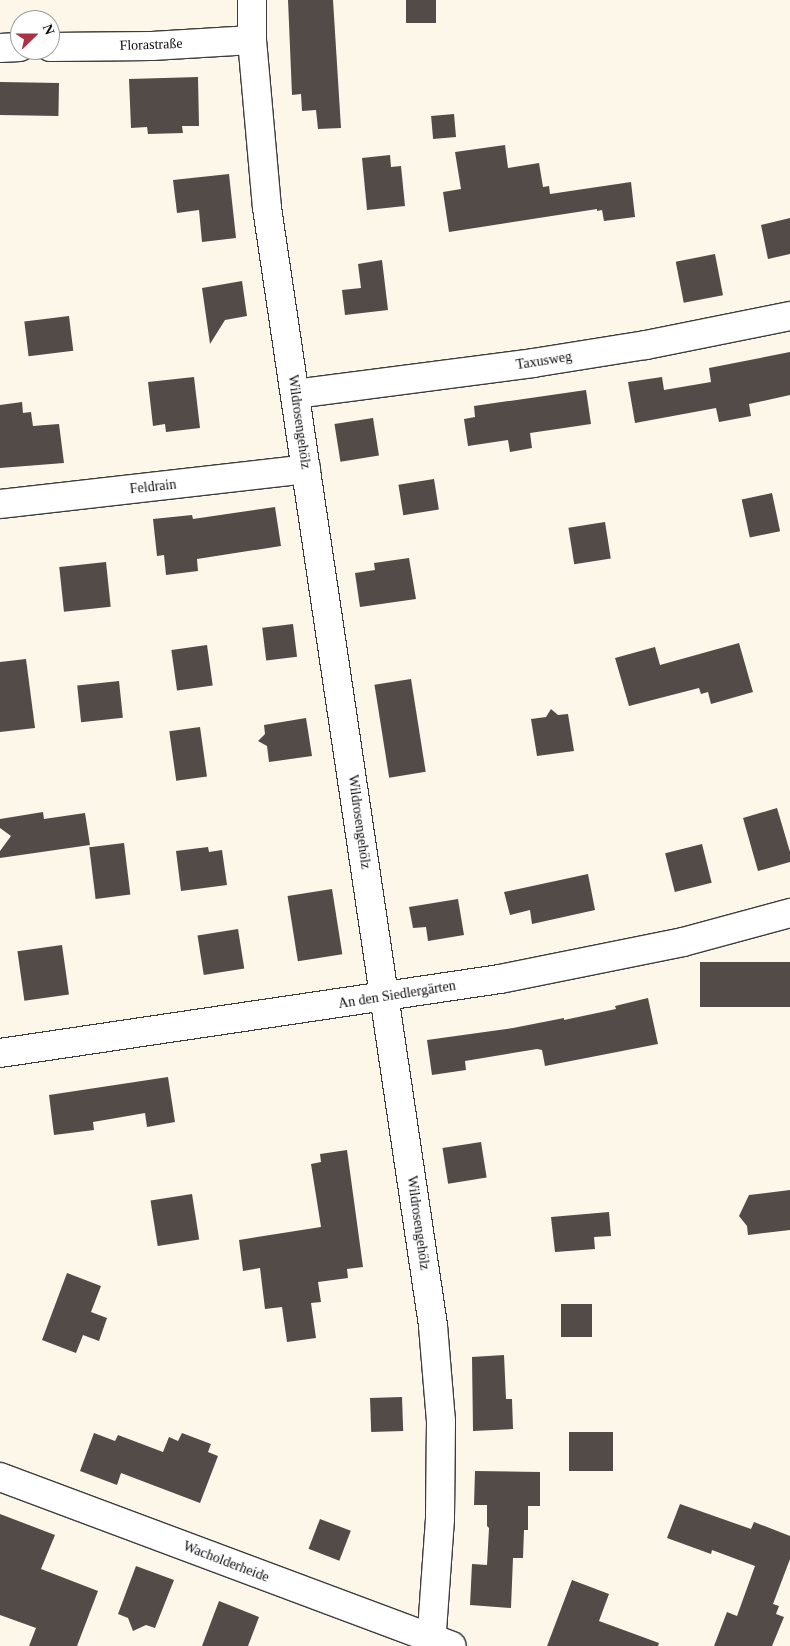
<!DOCTYPE html>
<meta charset="utf-8">
<style>
body{margin:0}
#map{position:relative;width:790px;height:1646px;overflow:hidden;background:#fdf7ea;font-family:Georgia,serif}
div>[style]{position:absolute}
.building>*{inset:0;background:#524b48;transform-origin:0 0}
.roads{filter:drop-shadow(1px 0 #3d3d3d) drop-shadow(-1px 0 #3d3d3d) drop-shadow(0 1px #3d3d3d) drop-shadow(0 -1px #3d3d3d)}
.minor>*{height:28px;margin:-14px;padding:0 14px;transform-origin:14px;border-radius:14px;background:#fff}
span{translate:-50% -50%;white-space:nowrap;text-align:center;line-height:1.15;-webkit-text-stroke:5px #fff;paint-order:stroke}
.street-label{font-size:14px;color:#0a0a0a}
.north{position:absolute;left:10px;top:10px;width:50px;height:50px;box-sizing:border-box;background:#fff;border:1px solid #9d9d9d;border-radius:50%;rotate:68deg;font-size:14px;font-weight:700;line-height:20px;text-align:center;color:#0a0a0a}
.north::after{content:'';display:block;margin:auto;width:18px;height:22px;background:#ab3243;clip-path:polygon(50% 0,100% 100%,50% 72%,0 100%)}
</style>
<div id="map">
<div class="building">
<div style="clip-path:polygon(288px 0,333px 0,341px 128px,318px 129px,316px 110px,302px 111px,301px 94px,292px 95px)"></div>
<div style="left:406px;top:0;width:30px;height:23px"></div>
<div style="clip-path:polygon(198px 77px,199px 126px,182px 126px,183px 133px,148px 134px,147px 127px,131px 128px,129px 79px)"></div>
<div style="left:0;top:82px;width:59px;height:33px;rotate:1deg"></div>
<div style="left:454px;top:114px;width:23px;height:23px;rotate:85deg"></div>
<div style="clip-path:polygon(505px 145px,508px 168px,539px 163px,543px 187px,549px 186px,550px 194px,631px 182px,635px 217px,604px 221px,602px 210px,597px 211px,597px 209px,449px 232px,443px 192px,461px 189px,455px 152px)"></div>
<div style="clip-path:polygon(390px 155px,391px 167px,401px 166px,405px 206px,367px 210px,362px 158px)"></div>
<div style="clip-path:polygon(229px 174px,236px 238px,202px 242px,199px 210px,177px 213px,173px 180px)"></div>
<div style="clip-path:polygon(790px 218px,790px 254px,768px 259px,761px 225px)"></div>
<div style="left:715px;top:254px;width:42px;height:40px;rotate:79deg"></div>
<div style="clip-path:polygon(382px 260px,388px 310px,345px 315px,342px 290px,361px 288px,358px 264px)"></div>
<div style="clip-path:polygon(242px 281px,247px 316px,225px 320px,210px 344px,202px 288px)"></div>
<div style="left:69px;top:316px;width:35px;height:45px;rotate:83deg"></div>
<div style="clip-path:polygon(790px 352px,790px 395px,749px 404px,751px 416px,719px 422px,716px 408px,635px 423px,628px 382px,662px 377px,664px 390px,711px 382px,709px 368px)"></div>
<div style="clip-path:polygon(194px 377px,200px 428px,166px 432px,165px 424px,153px 426px,148px 382px)"></div>
<div style="clip-path:polygon(586px 390px,591px 424px,530px 433px,532px 448px,510px 452px,508px 440px,468px 446px,464px 419px,475px 417px,474px 406px)"></div>
<div style="clip-path:polygon(22px 402px,23px 413px,31px 412px,33px 426px,59px 424px,64px 463px,0 468px,0 405px)"></div>
<div style="left:373px;top:418px;width:38px;height:39px;rotate:81deg"></div>
<div style="left:434px;top:479px;width:31px;height:36px;rotate:81deg"></div>
<div style="left:772px;top:493px;width:39px;height:31px;rotate:78deg"></div>
<div style="clip-path:polygon(275px 507px,281px 546px,197px 559px,198px 571px,166px 575px,164px 555px,157px 556px,153px 519px,192px 515px,193px 519px)"></div>
<div style="left:605px;top:522px;width:37px;height:37px;rotate:81deg"></div>
<div style="clip-path:polygon(409px 558px,416px 599px,360px 607px,355px 573px,375px 570px,374px 563px)"></div>
<div style="left:106px;top:562px;width:45px;height:47px;rotate:84deg"></div>
<div style="left:293px;top:624px;width:33px;height:31px;rotate:83deg"></div>
<div style="clip-path:polygon(739px 643px,753px 692px,711px 704px,708px 692px,701px 694px,699px 688px,629px 706px,615px 658px,655px 647px,660px 665px)"></div>
<div style="left:207px;top:645px;width:41px;height:36px;rotate:82deg"></div>
<div style="clip-path:polygon(26px 659px,35px 728px,0 732px,0 662px)"></div>
<div style="left:411px;top:679px;width:94px;height:37px;rotate:81deg"></div>
<div style="left:119px;top:681px;width:37px;height:42px;rotate:84deg"></div>
<div style="clip-path:polygon(551px 709px,558px 715px,568px 714px,574px 751px,537px 756px,531px 719px,546px 717px)"></div>
<div style="clip-path:polygon(306px 718px,312px 756px,269px 762px,267px 746px,258px 741px,265px 734px,264px 725px)"></div>
<div style="left:200px;top:727px;width:50px;height:31px;rotate:82deg"></div>
<div style="clip-path:polygon(777px 808px,790px 852px,790px 862px,758px 871px,743px 818px)"></div>
<div style="clip-path:polygon(43px 812px,44px 819px,85px 813px,90px 845px,0 858px,0 851px,11px 836px,0 828px,0 819px)"></div>
<div style="left:124px;top:843px;width:52px;height:35px;rotate:83deg"></div>
<div style="left:702px;top:844px;width:40px;height:38px;rotate:76deg"></div>
<div style="clip-path:polygon(208px 847px,209px 852px,222px 850px,227px 885px,181px 891px,176px 851px)"></div>
<div style="clip-path:polygon(588px 874px,595px 910px,532px 924px,530px 910px,510px 915px,504px 892px)"></div>
<div style="left:332px;top:889px;width:66px;height:45px;rotate:81deg"></div>
<div style="clip-path:polygon(458px 899px,464px 935px,428px 941px,426px 927px,413px 928px,409px 907px)"></div>
<div style="left:238px;top:929px;width:40px;height:41px;rotate:81deg"></div>
<div style="left:62px;top:945px;width:50px;height:45px;rotate:82deg"></div>
<div style="left:790px;top:962px;width:45px;height:90px;rotate:90deg"></div>
<div style="clip-path:polygon(648px 998px,658px 1044px,545px 1066px,542px 1050px,537px 1049px,465px 1061px,466px 1070px,432px 1075px,427px 1040px,513px 1028px,564px 1018px,564px 1020px,616px 1009px,615px 1006px)"></div>
<div style="clip-path:polygon(168px 1077px,175px 1122px,147px 1127px,145px 1113px,93px 1122px,94px 1130px,54px 1135px,49px 1095px)"></div>
<div style="left:481px;top:1142px;width:36px;height:39px;rotate:81deg"></div>
<div style="clip-path:polygon(347px 1150px,363px 1267px,347px 1269px,348px 1278px,318px 1282px,321px 1302px,311px 1303px,316px 1338px,287px 1342px,282px 1307px,265px 1309px,260px 1268px,243px 1271px,239px 1240px,321px 1227px,311px 1164px,321px 1162px,320px 1154px)"></div>
<div style="clip-path:polygon(790px 1190px,790px 1230px,748px 1235px,747px 1226px,739px 1216px,749px 1195px)"></div>
<div style="left:192px;top:1194px;width:46px;height:42px;rotate:81deg"></div>
<div style="clip-path:polygon(609px 1212px,611px 1236px,594px 1237px,595px 1249px,555px 1252px,551px 1217px)"></div>
<div style="clip-path:polygon(67px 1273px,101px 1286px,91px 1312px,107px 1318px,99px 1341px,83px 1335px,76px 1353px,42px 1340px)"></div>
<div style="left:561px;top:1304px;width:31px;height:33px"></div>
<div style="clip-path:polygon(504px 1355px,506px 1399px,512px 1399px,513px 1429px,473px 1431px,472px 1357px)"></div>
<div style="left:402px;top:1397px;width:34px;height:32px;rotate:88deg"></div>
<div style="left:613px;top:1432px;width:39px;height:44px;rotate:90deg"></div>
<div style="clip-path:polygon(94px 1433px,115px 1441px,118px 1435px,163px 1452px,169px 1437px,178px 1441px,182px 1433px,211px 1444px,208px 1452px,218px 1456px,200px 1503px,121px 1473px,117px 1485px,80px 1471px)"></div>
<div style="clip-path:polygon(475px 1471px,540px 1472px,540px 1506px,528px 1506px,528px 1530px,524px 1530px,523px 1558px,513px 1558px,511px 1608px,470px 1605px,472px 1564px,487px 1565px,489px 1528px,487px 1526px,487px 1505px,474px 1505px)"></div>
<div style="clip-path:polygon(680px 1504px,751px 1529px,754px 1522px,790px 1536px,790px 1559px,773px 1604px,779px 1606px,776px 1614px,784px 1617px,772px 1646px,714px 1646px,727px 1612px,737px 1616px,755px 1566px,712px 1550px,711px 1554px,667px 1538px)"></div>
<div style="clip-path:polygon(0 1514px,55px 1535px,41px 1569px,98px 1591px,77px 1646px,29px 1646px,36px 1628px,0 1615px)"></div>
<div style="left:320px;top:1519px;width:33px;height:32px;rotate:21deg"></div>
<div style="clip-path:polygon(136px 1566px,174px 1580px,155px 1628px,146px 1625px,133px 1631px,128px 1618px,118px 1614px)"></div>
<div style="clip-path:polygon(572px 1580px,609px 1594px,599px 1621px,659px 1643px,658px 1646px,547px 1646px)"></div>
<div style="clip-path:polygon(219px 1601px,259px 1617px,248px 1646px,202px 1646px)"></div>
</div>
<div class="roads">
<div class="minor">
<div style="left:252px;top:0;width:40px;rotate:90deg"></div>
<div style="left:252px;top:40px;width:169px;rotate:84.9deg"></div>
<div style="left:267px;top:208px;width:1130px;rotate:81.55deg"></div>
<div style="left:433px;top:1326px;width:95px;rotate:85.2deg"></div>
<div style="left:441px;top:1421px;width:98px;rotate:90.6deg"></div>
<div style="left:440px;top:1519px;width:127px;rotate:94.1deg"></div>
<div style="left:50px;top:47px;width:102px;rotate:-0.6deg"></div>
<div style="left:152px;top:46px;width:100px;rotate:-3.4deg"></div>
<div style="left:0;top:48px;width:20px;rotate:-3deg"></div>
<div style="left:295px;top:394px;width:240px;rotate:-7.4deg"></div>
<div style="left:533px;top:363px;width:114px;rotate:-9.1deg"></div>
<div style="left:646px;top:345px;width:147px;rotate:-11.4deg"></div>
<div style="left:0;top:504px;width:308px;rotate:-6.5deg"></div>
<div style="left:0;top:1053px;width:505px;rotate:-8.42deg"></div>
<div style="left:500px;top:979px;width:187px;rotate:-11.4deg"></div>
<div style="left:683px;top:942px;width:111px;rotate:-15.2deg"></div>
<div style="left:0;top:1477px;width:482px;rotate:20.5deg"></div>
</div>
</div>
<div class="street-label">
<span style="left:151px;top:45px;rotate:-2deg">Florastraße</span>
<span style="left:544px;top:361px;rotate:-9deg">Taxusweg</span>
<span style="left:299px;top:422px;rotate:82deg">Wildrosengehölz</span>
<span style="left:153px;top:487px;rotate:-6deg">Feldrain</span>
<span style="left:359px;top:822px;rotate:82deg">Wildrosengehölz</span>
<span style="left:397px;top:995px;rotate:-9deg">An den Siedlergärten</span>
<span style="left:418px;top:1223px;rotate:82deg">Wildrosengehölz</span>
<span style="left:226px;top:1562px;rotate:21deg">Wacholderheide</span>
</div>
<div class="north">N</div>
</div>
